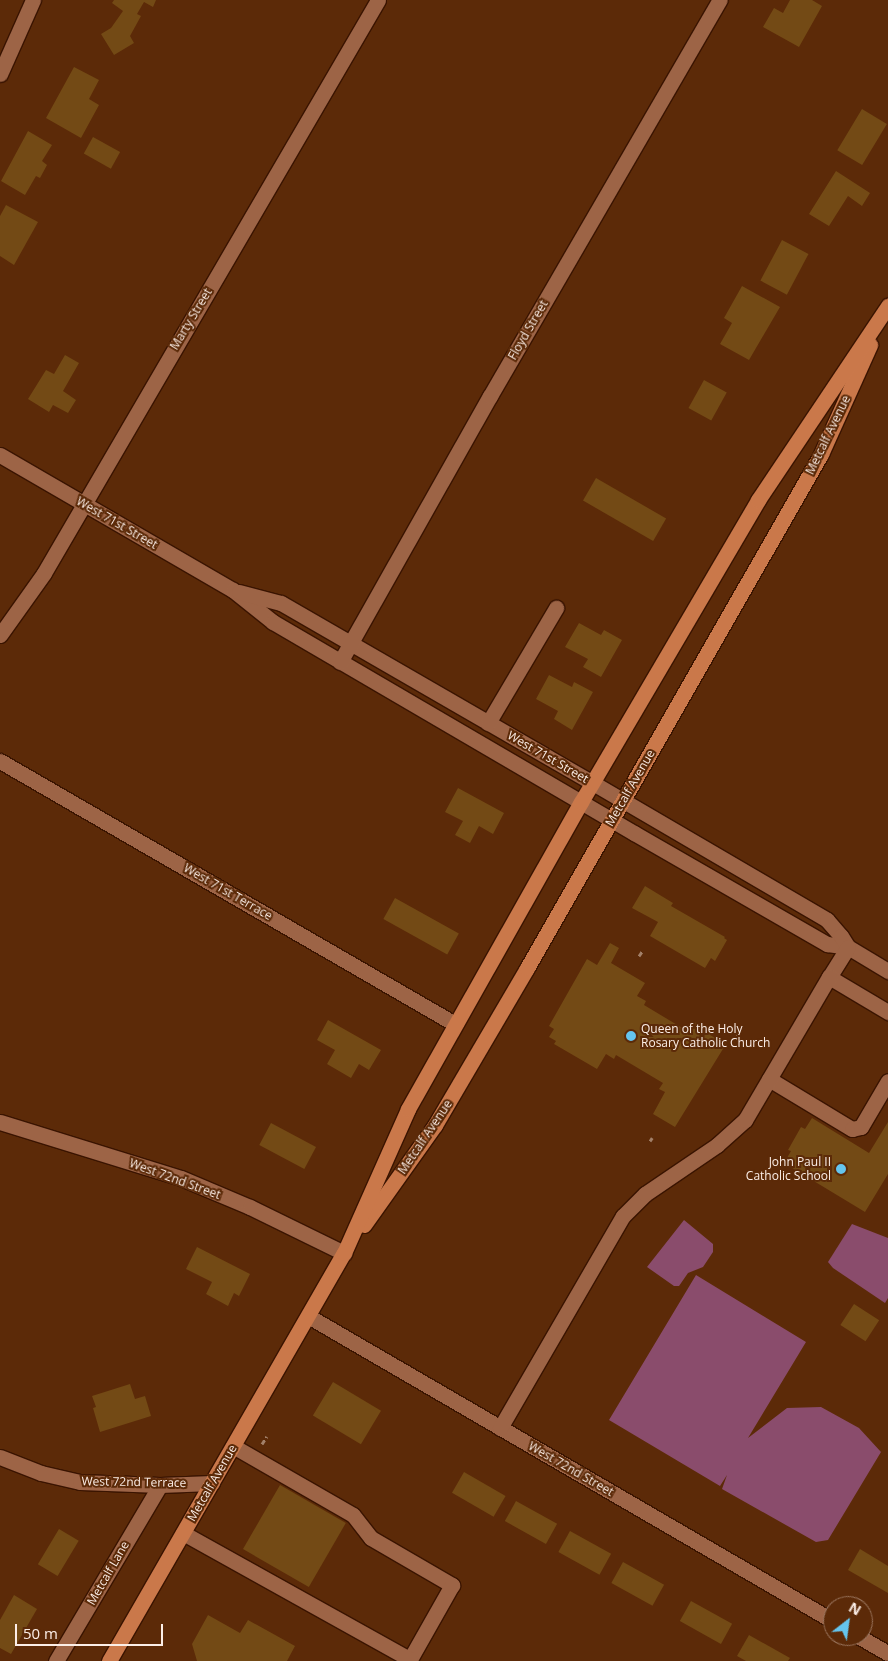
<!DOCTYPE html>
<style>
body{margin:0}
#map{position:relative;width:888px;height:1661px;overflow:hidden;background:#5c2a08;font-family:"Open Sans",sans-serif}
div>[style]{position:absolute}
.green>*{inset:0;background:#8a4c6c}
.building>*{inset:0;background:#734a15;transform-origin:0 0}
.path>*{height:3px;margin-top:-1.5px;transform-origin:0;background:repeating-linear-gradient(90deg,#a28069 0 5px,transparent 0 7.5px)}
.roads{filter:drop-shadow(1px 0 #3a1400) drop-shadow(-1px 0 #3a1400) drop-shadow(0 1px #3a1400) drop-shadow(0 -1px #3a1400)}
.minor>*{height:15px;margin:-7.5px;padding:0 7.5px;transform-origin:7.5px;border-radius:7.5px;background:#9d6446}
.major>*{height:15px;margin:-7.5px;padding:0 7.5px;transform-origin:7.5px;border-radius:7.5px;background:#ca784a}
.dots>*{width:14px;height:14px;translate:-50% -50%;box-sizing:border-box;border:2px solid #5c2a08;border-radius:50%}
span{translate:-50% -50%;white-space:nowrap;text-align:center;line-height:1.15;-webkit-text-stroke:4px #5c2a08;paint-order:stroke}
.street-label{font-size:12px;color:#fceee7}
.poi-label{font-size:12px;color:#fceee7}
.left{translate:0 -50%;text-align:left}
.right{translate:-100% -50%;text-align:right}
.north{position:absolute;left:823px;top:1596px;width:50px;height:50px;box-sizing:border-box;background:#5c2a08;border:1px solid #9c7861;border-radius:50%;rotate:30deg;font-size:14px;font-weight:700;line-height:20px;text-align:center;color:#fceee7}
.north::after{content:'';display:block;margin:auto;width:18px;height:22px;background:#65c5ee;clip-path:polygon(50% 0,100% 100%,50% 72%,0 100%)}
.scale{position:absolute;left:15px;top:1624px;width:148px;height:22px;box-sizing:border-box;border:2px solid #fceee7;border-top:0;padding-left:6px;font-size:15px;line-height:18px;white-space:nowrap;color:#fceee7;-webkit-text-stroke:4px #5c2a08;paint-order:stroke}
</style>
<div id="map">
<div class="green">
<div style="clip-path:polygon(684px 1220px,713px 1244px,713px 1252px,703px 1267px,688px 1273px,679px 1286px,674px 1286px,647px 1267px)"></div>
<div style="clip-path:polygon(852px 1224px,888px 1238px,888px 1298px,885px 1303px,833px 1268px,828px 1262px)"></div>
<div style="clip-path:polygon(696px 1275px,806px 1342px,748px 1438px,787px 1408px,821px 1407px,859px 1428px,881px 1452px,828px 1540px,816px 1542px,722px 1489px,727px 1475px,720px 1486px,609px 1420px)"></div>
</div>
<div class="building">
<div style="clip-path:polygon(114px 0,156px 0,153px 7px,144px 2px,137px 14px,141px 16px,130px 36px,134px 43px,114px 55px,101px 34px,111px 28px,123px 11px,112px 3px)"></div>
<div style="clip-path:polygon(790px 0,812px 0,822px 6px,799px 47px,763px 27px,774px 8px,783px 13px)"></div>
<div style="clip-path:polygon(74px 67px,99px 80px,89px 99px,99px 105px,81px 138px,46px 118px)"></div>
<div style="left:862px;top:109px;width:29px;height:48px;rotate:31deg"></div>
<div style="clip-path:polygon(28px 131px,52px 145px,42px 161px,47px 165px,40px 178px,36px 176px,25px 195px,1px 181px)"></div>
<div style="left:93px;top:137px;width:31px;height:19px;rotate:29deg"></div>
<div style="clip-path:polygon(836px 171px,870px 193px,862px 206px,848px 196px,829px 226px,809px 214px)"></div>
<div style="clip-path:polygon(6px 205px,38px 222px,14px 265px,0 256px,0 216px)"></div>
<div style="left:782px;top:240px;width:30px;height:46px;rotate:28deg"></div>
<div style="clip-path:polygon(742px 286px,780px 307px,749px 360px,720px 344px,732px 323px,724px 318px)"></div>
<div style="clip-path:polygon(65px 355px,79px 363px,63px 391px,76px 400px,68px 413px,53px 405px,49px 412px,28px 399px,46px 370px,54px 374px)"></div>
<div style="left:704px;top:380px;width:26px;height:32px;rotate:29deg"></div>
<div style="left:596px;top:478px;width:81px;height:26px;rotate:30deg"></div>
<div style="clip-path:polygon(579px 623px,601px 635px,604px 630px,622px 640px,601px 677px,583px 667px,588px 659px,565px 647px)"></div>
<div style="clip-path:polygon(549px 675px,572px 687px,574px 682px,593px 692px,572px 730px,554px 719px,558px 711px,536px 699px)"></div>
<div style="clip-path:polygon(458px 788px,504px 813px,493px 834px,479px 826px,470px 843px,455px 835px,463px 821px,445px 812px)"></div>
<div style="clip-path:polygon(645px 886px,673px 903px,671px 906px,725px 937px,724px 938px,727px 940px,715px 961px,711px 958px,705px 968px,650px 936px,658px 922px,632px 908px)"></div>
<div style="left:395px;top:898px;width:73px;height:24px;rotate:29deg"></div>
<div style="clip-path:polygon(610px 943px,619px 948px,611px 963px,645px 983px,637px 996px,646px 1001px,644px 1005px,689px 1032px,695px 1022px,712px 1031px,710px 1035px,726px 1044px,675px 1127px,653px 1114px,665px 1092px,659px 1089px,663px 1083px,616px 1055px,614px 1059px,606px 1054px,597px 1069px,554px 1044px,556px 1041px,549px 1037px,554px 1029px,549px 1026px,587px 959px,597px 965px)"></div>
<div style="clip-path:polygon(328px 1020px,381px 1050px,369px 1070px,359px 1064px,351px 1078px,327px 1064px,335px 1050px,317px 1040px)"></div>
<div style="clip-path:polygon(812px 1118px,869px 1153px,888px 1122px,888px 1174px,865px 1212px,784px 1163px,791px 1151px,788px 1150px,801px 1127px,805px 1129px)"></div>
<div style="left:271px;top:1123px;width:51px;height:25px;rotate:28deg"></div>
<div style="clip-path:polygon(197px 1247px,250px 1274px,239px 1296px,234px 1293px,228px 1306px,206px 1294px,212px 1282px,186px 1269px)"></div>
<div style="left:854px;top:1304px;width:30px;height:25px;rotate:33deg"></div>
<div style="left:333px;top:1382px;width:56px;height:39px;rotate:31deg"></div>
<div style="clip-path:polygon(130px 1384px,135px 1399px,145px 1396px,151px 1416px,100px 1432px,93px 1408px,96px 1407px,92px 1396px)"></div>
<div style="left:464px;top:1472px;width:48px;height:24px;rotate:30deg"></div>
<div style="left:280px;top:1485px;width:76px;height:74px;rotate:30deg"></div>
<div style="left:516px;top:1501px;width:47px;height:23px;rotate:29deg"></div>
<div style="left:59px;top:1529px;width:23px;height:41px;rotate:31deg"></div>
<div style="left:570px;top:1531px;width:47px;height:24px;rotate:29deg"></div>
<div style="clip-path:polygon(860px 1549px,888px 1566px,888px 1593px,848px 1570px)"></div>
<div style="left:623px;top:1562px;width:47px;height:24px;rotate:29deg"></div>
<div style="clip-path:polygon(14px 1595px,37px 1609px,11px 1654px,0 1648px,0 1620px)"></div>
<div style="left:691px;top:1601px;width:47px;height:23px;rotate:29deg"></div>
<div style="clip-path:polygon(208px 1615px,240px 1633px,248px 1620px,295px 1646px,287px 1661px,197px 1661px,192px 1644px)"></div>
<div style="clip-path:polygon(749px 1635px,790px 1658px,788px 1661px,746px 1661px,737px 1656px)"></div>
</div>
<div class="path">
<div style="left:639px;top:956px;width:7px;rotate:-56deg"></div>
<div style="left:650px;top:1141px;width:4px;rotate:-56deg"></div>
<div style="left:262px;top:1444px;width:9px;rotate:-58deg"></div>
</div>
<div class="roads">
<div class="minor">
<div style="left:0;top:74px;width:81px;rotate:-66deg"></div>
<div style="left:0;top:455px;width:269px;rotate:30.1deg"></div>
<div style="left:233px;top:590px;width:51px;rotate:38.7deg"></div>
<div style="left:273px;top:622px;width:418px;rotate:30.3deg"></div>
<div style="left:634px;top:833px;width:223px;rotate:29.9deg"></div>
<div style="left:827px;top:944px;width:21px;rotate:8deg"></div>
<div style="left:848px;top:947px;width:47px;rotate:31deg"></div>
<div style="left:239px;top:592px;width:43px;rotate:14.7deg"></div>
<div style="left:281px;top:603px;width:360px;rotate:30deg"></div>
<div style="left:593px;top:783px;width:271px;rotate:30.3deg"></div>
<div style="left:827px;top:920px;width:21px;rotate:49deg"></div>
<div style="left:841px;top:936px;width:13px;rotate:58deg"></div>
<div style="left:0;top:635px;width:76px;rotate:-54.6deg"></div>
<div style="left:44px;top:573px;width:663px;rotate:-59.76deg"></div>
<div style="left:340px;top:662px;width:305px;rotate:-60.6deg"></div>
<div style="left:490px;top:396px;width:458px;rotate:-59.9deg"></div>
<div style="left:488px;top:723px;width:134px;rotate:-59.4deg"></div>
<div style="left:0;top:761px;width:526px;rotate:30.03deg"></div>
<div style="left:848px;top:947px;width:36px;rotate:122deg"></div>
<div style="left:829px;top:977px;width:69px;rotate:30.7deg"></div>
<div style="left:769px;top:1079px;width:97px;rotate:31.1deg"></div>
<div style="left:852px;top:1129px;width:9px;rotate:-13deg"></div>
<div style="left:861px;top:1127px;width:53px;rotate:-59.6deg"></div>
<div style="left:0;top:1122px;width:189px;rotate:17.2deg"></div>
<div style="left:181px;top:1178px;width:75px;rotate:22.8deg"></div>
<div style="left:250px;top:1207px;width:105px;rotate:26.1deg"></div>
<div style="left:308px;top:1316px;width:607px;rotate:30.15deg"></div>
<div style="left:500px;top:1428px;width:245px;rotate:-59.9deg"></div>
<div style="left:623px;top:1216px;width:31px;rotate:-45deg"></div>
<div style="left:645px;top:1194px;width:87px;rotate:-34.2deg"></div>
<div style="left:717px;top:1145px;width:38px;rotate:-42deg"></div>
<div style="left:745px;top:1120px;width:166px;rotate:-59.6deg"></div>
<div style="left:233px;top:1446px;width:138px;rotate:29.9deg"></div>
<div style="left:353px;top:1515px;width:29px;rotate:52deg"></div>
<div style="left:371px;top:1538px;width:94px;rotate:30.1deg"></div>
<div style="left:452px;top:1585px;width:87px;rotate:119.5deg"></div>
<div style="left:0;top:1457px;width:44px;rotate:21.3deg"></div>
<div style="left:41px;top:1473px;width:40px;rotate:13deg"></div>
<div style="left:80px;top:1482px;width:80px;rotate:2.1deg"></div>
<div style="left:160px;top:1485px;width:52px;rotate:-2.2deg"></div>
<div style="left:183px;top:1533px;width:259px;rotate:29.1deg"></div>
<div style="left:858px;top:1636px;width:34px;rotate:30deg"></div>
<div style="left:56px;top:1661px;width:204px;rotate:-59.4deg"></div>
</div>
<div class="major">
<div style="left:364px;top:1225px;width:123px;rotate:-54.6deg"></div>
<div style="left:435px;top:1125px;width:182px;rotate:-59.6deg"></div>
<div style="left:527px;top:968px;width:592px;rotate:-60.23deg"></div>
<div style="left:821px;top:454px;width:120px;rotate:-65.8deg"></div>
<div style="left:109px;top:1661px;width:471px;rotate:-60.1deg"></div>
<div style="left:344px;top:1253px;width:158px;rotate:-66deg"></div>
<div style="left:408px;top:1109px;width:352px;rotate:-60.6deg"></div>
<div style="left:581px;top:802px;width:350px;rotate:-59.6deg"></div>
<div style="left:758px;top:500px;width:234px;rotate:-56.2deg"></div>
</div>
</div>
<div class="dots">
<div style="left:631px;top:1036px;background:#65c5ee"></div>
<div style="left:841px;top:1169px;background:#65c5ee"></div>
</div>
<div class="street-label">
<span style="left:191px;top:319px;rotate:-59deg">Marty Street</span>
<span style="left:528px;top:330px;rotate:-60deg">Floyd Street</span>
<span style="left:828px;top:435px;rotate:-64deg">Metcalf Avenue</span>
<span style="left:117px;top:523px;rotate:30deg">West 71st Street</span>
<span style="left:548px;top:757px;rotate:30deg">West 71st Street</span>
<span style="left:630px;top:788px;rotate:-60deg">Metcalf Avenue</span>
<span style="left:228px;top:892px;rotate:30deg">West 71st Terrace</span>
<span style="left:425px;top:1137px;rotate:-56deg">Metcalf Avenue</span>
<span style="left:175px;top:1179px;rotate:20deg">West 72nd Street</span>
<span style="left:571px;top:1469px;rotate:30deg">West 72nd Street</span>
<span style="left:134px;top:1482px;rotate:1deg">West 72nd Terrace</span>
<span style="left:212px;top:1483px;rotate:-60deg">Metcalf Avenue</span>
<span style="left:108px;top:1573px;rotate:-60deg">Metcalf Lane</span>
</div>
<div class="poi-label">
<span class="left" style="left:641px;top:1036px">Queen of the Holy<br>Rosary Catholic Church</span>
<span class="right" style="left:831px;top:1169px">John Paul II<br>Catholic School</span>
</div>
<div class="north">N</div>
<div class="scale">50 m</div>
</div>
